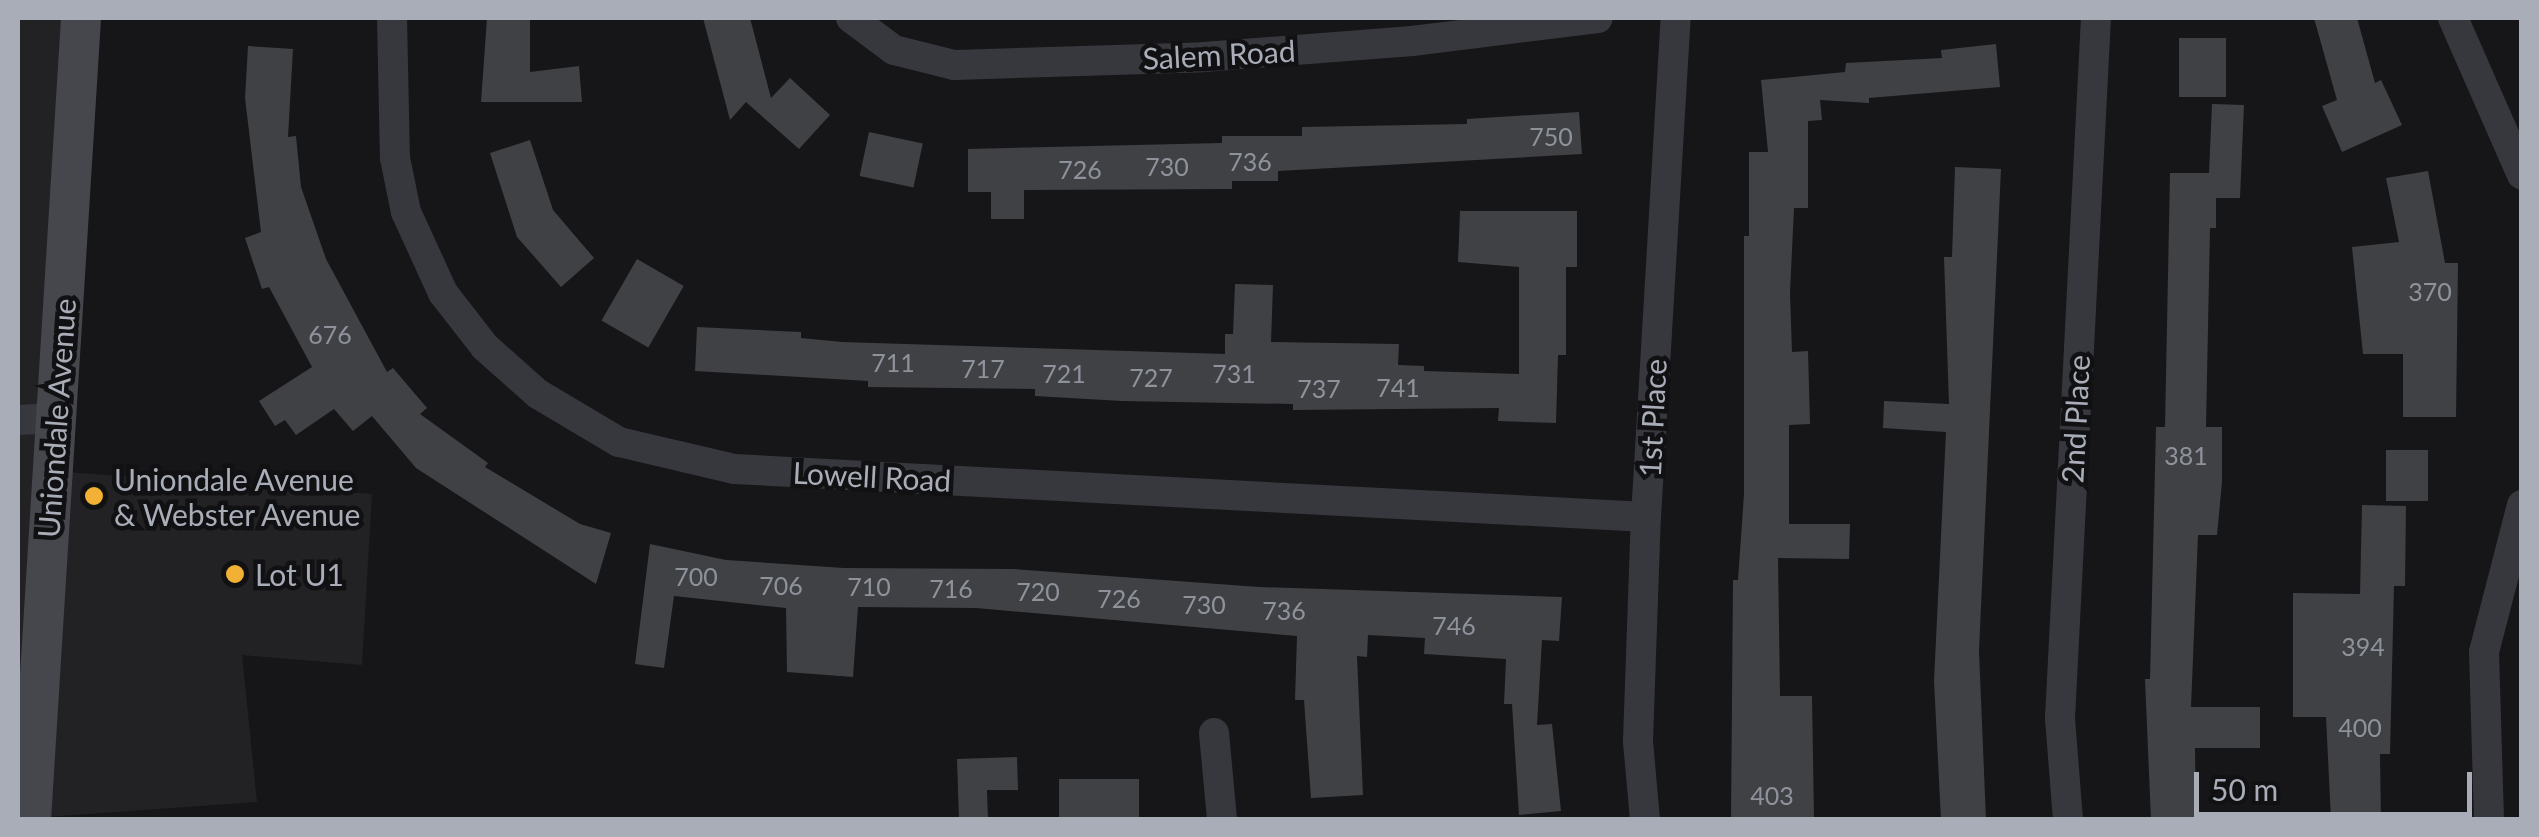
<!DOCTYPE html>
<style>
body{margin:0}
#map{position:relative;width:2539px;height:837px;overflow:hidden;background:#161618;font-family:Lato,sans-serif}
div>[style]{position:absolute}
.built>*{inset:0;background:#222225}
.building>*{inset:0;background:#404145;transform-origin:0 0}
.street>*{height:30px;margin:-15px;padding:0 15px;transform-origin:15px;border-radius:15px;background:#37383d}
.secondary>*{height:40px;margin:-20px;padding:0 20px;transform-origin:20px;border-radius:20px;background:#45474d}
.dots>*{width:28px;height:28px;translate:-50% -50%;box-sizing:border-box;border:5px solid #111113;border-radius:50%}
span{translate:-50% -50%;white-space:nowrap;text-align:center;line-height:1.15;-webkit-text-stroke:9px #111113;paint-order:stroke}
.number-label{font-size:25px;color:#8e929b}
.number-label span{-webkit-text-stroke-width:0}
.street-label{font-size:30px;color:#a8adb8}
.poi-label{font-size:30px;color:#a8adb8}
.left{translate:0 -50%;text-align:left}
.frame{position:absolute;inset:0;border:20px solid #a8adb8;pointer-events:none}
.scale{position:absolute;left:2194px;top:772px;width:278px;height:45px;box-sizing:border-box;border:5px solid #a8adb8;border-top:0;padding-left:12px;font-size:30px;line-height:35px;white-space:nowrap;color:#a8adb8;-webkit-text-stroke:8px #111113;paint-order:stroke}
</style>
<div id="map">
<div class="built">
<div style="clip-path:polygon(18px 18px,81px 18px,53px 471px,372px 494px,362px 665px,242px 655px,257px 802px,18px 819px)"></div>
</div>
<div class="building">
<div style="clip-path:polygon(487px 18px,530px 18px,530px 72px,579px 66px,582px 102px,481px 102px)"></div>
<div style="clip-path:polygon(703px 18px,750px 18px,771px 98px,790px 78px,830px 115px,799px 149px,746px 102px,730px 120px)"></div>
<div style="clip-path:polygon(2314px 18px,2357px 18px,2375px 83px,2381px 80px,2402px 125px,2342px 152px,2322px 106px,2337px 100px)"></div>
<div style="left:2179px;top:38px;width:47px;height:59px"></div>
<div style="clip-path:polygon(1996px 44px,2000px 87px,1869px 98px,1869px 103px,1820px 100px,1822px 120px,1808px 121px,1808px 208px,1794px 208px,1790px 293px,1792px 352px,1808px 351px,1810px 424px,1789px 425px,1789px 524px,1850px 524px,1849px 559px,1778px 558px,1780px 696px,1812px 696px,1814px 819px,1731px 819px,1733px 580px,1738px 580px,1744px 494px,1744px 236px,1749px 236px,1749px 152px,1768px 152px,1761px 80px,1845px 72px,1846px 63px,1942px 58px,1941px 50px)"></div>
<div style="clip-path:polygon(248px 46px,293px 49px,288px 137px,296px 136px,301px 187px,326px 259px,387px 372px,393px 368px,427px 408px,420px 414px,488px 463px,485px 467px,580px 524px,611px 533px,596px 584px,416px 468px,372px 416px,353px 431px,334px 409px,296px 435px,285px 420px,275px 426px,259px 401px,312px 367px,269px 287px,262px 289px,245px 238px,261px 232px,245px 98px)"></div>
<div style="clip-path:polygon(2212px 104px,2244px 105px,2240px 198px,2216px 198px,2216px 228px,2210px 228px,2206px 427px,2222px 427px,2222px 482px,2217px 535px,2198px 535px,2191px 707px,2260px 707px,2260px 748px,2195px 748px,2196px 820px,2151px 820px,2145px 679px,2150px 679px,2156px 427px,2165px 427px,2170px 173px,2209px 173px)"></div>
<div style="clip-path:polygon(1579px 112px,1582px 154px,1278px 171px,1278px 181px,1232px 181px,1232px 189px,1024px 190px,1024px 219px,991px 219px,991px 192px,968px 192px,968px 149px,1222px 143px,1222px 136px,1302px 136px,1302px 127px,1467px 124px,1467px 119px)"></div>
<div style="left:869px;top:132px;width:55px;height:45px;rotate:12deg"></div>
<div style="clip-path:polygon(530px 140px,553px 210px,594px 258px,561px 287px,517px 237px,490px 153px)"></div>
<div style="clip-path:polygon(1955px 167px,2001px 169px,1979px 651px,1986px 820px,1941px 820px,1934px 681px,1946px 432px,1883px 428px,1884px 401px,1949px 404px,1944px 257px,1952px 257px)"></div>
<div style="clip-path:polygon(2428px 171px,2445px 263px,2458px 263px,2456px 417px,2403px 417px,2403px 354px,2363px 354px,2352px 247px,2399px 242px,2386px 178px)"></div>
<div style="clip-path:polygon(1460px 211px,1577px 211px,1577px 267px,1566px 267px,1566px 355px,1558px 355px,1556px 423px,1498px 421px,1499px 408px,1293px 410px,1293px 404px,1122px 401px,1035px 396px,1035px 389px,868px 387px,868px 381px,695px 371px,697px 327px,801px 332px,801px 338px,842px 342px,1225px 354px,1225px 334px,1233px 334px,1235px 284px,1273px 285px,1271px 342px,1399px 344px,1398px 365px,1424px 366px,1424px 371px,1519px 374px,1519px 267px,1458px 262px)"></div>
<div style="left:637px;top:259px;width:54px;height:71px;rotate:30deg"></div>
<div style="left:2386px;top:450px;width:42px;height:51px"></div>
<div style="clip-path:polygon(2362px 505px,2406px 506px,2405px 586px,2394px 586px,2390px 754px,2380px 754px,2381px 820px,2331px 820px,2326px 717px,2293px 717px,2293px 593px,2360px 594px)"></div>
<div style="clip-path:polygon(650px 544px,726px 560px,844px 568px,1013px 569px,1259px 587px,1562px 597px,1559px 641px,1542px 640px,1537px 725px,1552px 724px,1561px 811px,1519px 815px,1512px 704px,1504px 704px,1506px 659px,1424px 654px,1425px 638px,1368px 635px,1367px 657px,1357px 656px,1363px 795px,1311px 798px,1304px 700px,1295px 700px,1297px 636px,976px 608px,858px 607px,853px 677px,787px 672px,786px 608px,674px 596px,664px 668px,635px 664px)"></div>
<div style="clip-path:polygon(1017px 757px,1018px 790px,987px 790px,988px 820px,959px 820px,957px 759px)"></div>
<div style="left:1059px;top:779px;width:80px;height:41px"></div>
</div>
<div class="street">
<div style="left:392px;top:18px;width:140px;rotate:88.8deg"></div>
<div style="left:395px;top:158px;width:55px;rotate:78.5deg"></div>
<div style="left:406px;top:212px;width:89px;rotate:65.4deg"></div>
<div style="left:443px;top:293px;width:68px;rotate:52.1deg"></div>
<div style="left:485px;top:347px;width:71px;rotate:41.6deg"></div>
<div style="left:538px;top:394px;width:94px;rotate:30.7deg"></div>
<div style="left:619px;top:442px;width:118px;rotate:13.2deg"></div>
<div style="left:734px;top:469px;width:913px;rotate:3.01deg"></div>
<div style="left:851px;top:18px;width:54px;rotate:36.7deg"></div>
<div style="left:894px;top:50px;width:62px;rotate:14deg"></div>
<div style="left:954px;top:65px;width:250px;rotate:-1.8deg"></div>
<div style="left:1204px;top:57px;width:209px;rotate:-4.4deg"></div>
<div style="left:1412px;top:41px;width:187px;rotate:-7deg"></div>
<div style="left:2453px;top:18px;width:171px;rotate:66.3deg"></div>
<div style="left:18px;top:420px;width:38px;rotate:-3deg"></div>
<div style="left:1214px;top:733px;width:87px;rotate:84.7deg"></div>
<div style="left:1645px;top:820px;width:79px;rotate:-95.1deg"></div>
<div style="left:1638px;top:741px;width:224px;rotate:-88deg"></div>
<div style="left:1646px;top:517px;width:500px;rotate:-86.6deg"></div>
<div style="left:2068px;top:820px;width:102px;rotate:-94.5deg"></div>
<div style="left:2060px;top:718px;width:701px;rotate:-87.06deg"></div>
<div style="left:2489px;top:820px;width:168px;rotate:-91.7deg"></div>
<div style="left:2484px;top:652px;width:152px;rotate:-75.5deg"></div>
</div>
<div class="secondary">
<div style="left:31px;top:820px;width:804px;rotate:-86.43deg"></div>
</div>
<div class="dots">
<div style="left:94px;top:496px;background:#f2b134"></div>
<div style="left:235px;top:574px;background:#f2b134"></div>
</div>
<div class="number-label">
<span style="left:1551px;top:136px">750</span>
<span style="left:1250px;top:161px">736</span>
<span style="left:1167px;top:166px">730</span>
<span style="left:1080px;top:169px">726</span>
<span style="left:2430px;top:291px">370</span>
<span style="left:330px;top:334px">676</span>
<span style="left:893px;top:362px">711</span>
<span style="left:983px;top:368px">717</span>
<span style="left:1064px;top:373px">721</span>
<span style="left:1234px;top:373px">731</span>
<span style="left:1151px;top:377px">727</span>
<span style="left:1398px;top:387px">741</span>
<span style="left:1319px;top:388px">737</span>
<span style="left:2186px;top:455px">381</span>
<span style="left:696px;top:576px">700</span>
<span style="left:781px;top:585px">706</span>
<span style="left:869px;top:586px">710</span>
<span style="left:951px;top:588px">716</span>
<span style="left:1038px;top:591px">720</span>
<span style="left:1119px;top:598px">726</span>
<span style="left:1204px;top:604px">730</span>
<span style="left:1284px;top:610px">736</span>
<span style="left:1454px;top:625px">746</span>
<span style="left:2363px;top:646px">394</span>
<span style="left:2360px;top:727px">400</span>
<span style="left:1772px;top:795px">403</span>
</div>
<div class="street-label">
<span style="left:1219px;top:54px;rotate:-3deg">Salem Road</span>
<span style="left:56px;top:418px;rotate:-86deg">Uniondale Avenue</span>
<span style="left:1652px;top:418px;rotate:-87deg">1st Place</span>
<span style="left:2075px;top:419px;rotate:-87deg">2nd Place</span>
<span style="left:872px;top:476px;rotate:3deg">Lowell Road</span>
</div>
<div class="poi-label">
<span class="left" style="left:114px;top:496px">Uniondale Avenue<br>&amp; Webster Avenue</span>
<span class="left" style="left:255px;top:574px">Lot U1</span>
</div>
<div class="frame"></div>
<div class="scale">50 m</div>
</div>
